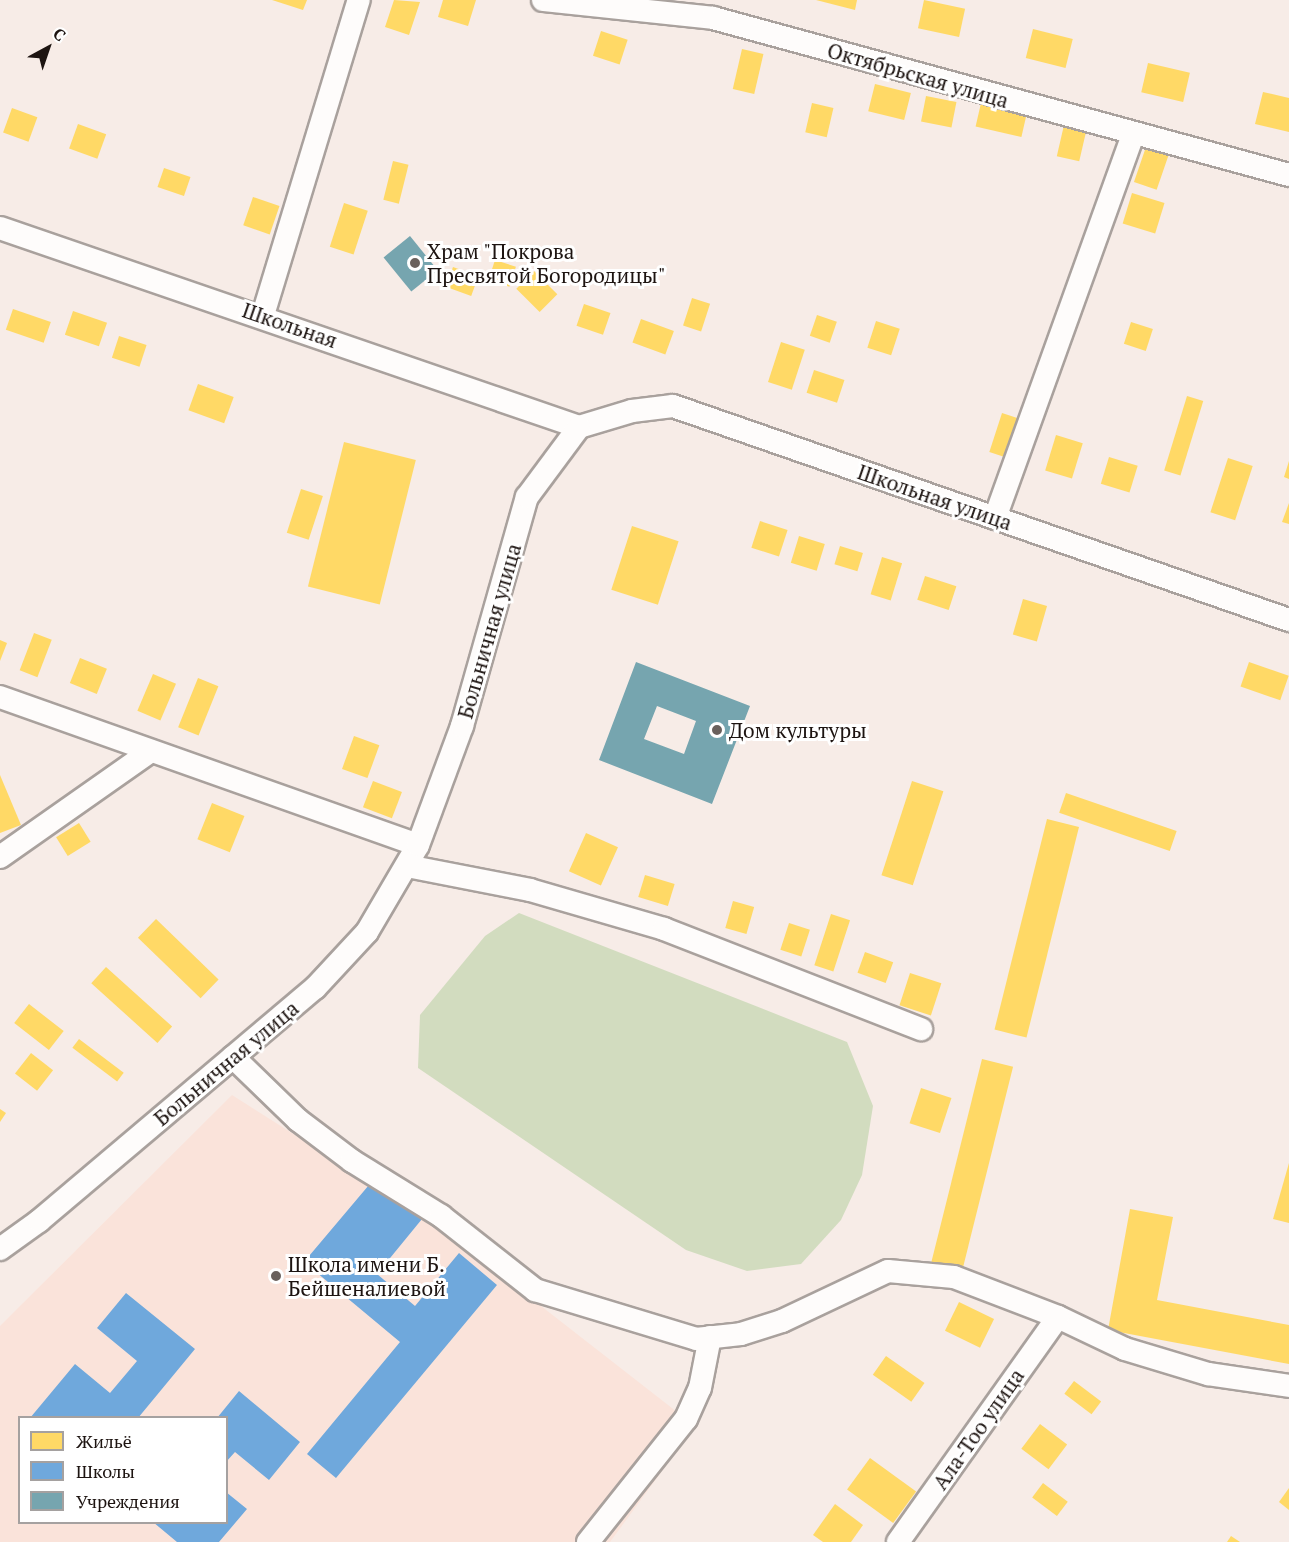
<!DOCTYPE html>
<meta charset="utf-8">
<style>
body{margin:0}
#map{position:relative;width:1289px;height:1542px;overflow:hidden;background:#f7ece7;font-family:"PT Serif",serif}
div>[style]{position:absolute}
.built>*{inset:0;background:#fae3da}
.green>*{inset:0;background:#d2dcbf}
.homes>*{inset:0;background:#ffd966;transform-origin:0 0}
.schools>*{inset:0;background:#6fa8dc}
.public>*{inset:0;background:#76a5af;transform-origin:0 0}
.roads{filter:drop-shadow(2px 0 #a9a19d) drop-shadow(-2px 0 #a9a19d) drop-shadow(0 2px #a9a19d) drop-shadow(0 -2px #a9a19d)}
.minor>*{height:22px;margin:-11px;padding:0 11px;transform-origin:11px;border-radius:11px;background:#fefcfb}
.dots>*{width:16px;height:16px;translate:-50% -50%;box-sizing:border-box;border:3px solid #fff;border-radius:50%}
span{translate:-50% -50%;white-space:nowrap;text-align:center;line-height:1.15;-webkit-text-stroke:6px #fff;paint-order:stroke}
.street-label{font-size:21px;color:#1d1411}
.poi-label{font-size:21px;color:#1d1411}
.left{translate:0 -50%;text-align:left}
.legend{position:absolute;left:18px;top:1416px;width:210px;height:108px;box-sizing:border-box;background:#fff;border:2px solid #a5a1a0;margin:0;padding:8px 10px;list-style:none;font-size:18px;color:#1d1411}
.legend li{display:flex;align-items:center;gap:12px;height:30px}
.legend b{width:30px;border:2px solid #a5a1a0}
.north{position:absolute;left:18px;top:18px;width:60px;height:60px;-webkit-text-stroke:4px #fff;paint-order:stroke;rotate:40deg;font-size:16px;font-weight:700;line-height:24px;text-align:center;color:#1d1411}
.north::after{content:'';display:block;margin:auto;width:21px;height:27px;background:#1d1411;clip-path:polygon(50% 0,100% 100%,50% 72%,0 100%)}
</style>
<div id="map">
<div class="built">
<div style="clip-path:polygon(evenodd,232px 1095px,437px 1225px,695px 1426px,610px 1542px,0 1542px,0 1326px,232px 1095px,20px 1418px,226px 1418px,226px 1522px,20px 1522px,20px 1418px)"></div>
</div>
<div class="green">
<div style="clip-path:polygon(519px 913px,847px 1042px,873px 1106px,862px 1175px,841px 1220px,801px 1264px,747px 1271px,686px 1250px,418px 1068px,420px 1015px,485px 936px)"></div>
</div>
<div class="homes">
<div style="clip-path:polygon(272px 0,307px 0,303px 10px)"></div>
<div style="clip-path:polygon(394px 0,420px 2px,409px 35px,385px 27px)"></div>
<div style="clip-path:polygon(443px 0,476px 0,468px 26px,438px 17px)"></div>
<div style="clip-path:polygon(816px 0,857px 0,855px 10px)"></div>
<div style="left:924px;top:0;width:42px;height:29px;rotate:12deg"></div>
<div style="left:1033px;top:29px;width:41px;height:30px;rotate:14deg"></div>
<div style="left:601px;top:31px;width:28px;height:26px;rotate:18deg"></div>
<div style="left:742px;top:49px;width:22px;height:41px;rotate:13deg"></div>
<div style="left:1148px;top:63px;width:43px;height:30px;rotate:13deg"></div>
<div style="left:875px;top:84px;width:37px;height:28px;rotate:14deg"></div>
<div style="clip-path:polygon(1263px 92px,1289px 98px,1289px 132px,1255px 124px)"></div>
<div style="left:926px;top:96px;width:31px;height:26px;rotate:11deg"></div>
<div style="left:812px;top:103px;width:22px;height:30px;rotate:13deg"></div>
<div style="left:981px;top:103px;width:47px;height:24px;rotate:13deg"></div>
<div style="left:12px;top:108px;width:27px;height:26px;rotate:20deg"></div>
<div style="left:78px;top:124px;width:30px;height:26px;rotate:20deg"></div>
<div style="left:1064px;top:125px;width:23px;height:32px;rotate:13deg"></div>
<div style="left:1146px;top:147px;width:24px;height:37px;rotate:19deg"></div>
<div style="left:393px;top:161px;width:16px;height:40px;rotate:14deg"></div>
<div style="left:164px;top:168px;width:28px;height:20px;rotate:19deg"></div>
<div style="left:1132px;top:193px;width:34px;height:32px;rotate:17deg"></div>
<div style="left:253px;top:197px;width:28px;height:30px;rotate:19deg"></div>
<div style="left:344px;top:203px;width:25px;height:46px;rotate:18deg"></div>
<div style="left:495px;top:260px;width:22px;height:21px;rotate:18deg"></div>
<div style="left:453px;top:267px;width:27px;height:21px;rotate:20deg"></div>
<div style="left:534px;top:271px;width:33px;height:25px;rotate:45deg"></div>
<div style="left:692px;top:298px;width:19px;height:29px;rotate:18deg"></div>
<div style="left:584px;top:304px;width:28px;height:23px;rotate:19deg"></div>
<div style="left:13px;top:309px;width:40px;height:22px;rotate:19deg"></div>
<div style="left:73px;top:311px;width:36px;height:25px;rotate:19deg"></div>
<div style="left:817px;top:315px;width:21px;height:22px;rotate:19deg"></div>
<div style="left:641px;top:319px;width:35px;height:25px;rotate:20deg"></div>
<div style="left:876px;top:321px;width:25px;height:28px;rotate:18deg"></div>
<div style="left:1131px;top:322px;width:23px;height:23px;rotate:18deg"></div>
<div style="left:119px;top:336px;width:29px;height:23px;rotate:18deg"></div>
<div style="left:781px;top:342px;width:25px;height:42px;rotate:18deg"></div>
<div style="left:814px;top:370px;width:32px;height:24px;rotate:18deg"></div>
<div style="left:198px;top:384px;width:38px;height:28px;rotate:20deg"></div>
<div style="left:1187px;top:396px;width:17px;height:78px;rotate:17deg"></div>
<div style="left:1002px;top:413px;width:20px;height:41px;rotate:18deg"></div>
<div style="left:1056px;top:435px;width:28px;height:37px;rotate:17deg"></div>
<div style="left:344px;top:442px;width:74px;height:149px;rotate:14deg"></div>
<div style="left:1109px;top:457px;width:30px;height:28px;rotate:17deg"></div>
<div style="left:1228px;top:458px;width:26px;height:57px;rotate:18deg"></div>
<div style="clip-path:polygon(1289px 461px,1289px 479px,1284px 477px)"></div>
<div style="left:301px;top:489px;width:23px;height:46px;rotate:18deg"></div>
<div style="clip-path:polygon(1289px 503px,1289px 524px,1282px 522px)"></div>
<div style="left:760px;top:521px;width:29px;height:28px;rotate:18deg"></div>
<div style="left:632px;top:526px;width:49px;height:67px;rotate:18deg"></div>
<div style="left:799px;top:536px;width:27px;height:28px;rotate:17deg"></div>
<div style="left:840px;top:546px;width:24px;height:19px;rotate:17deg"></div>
<div style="left:882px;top:557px;width:21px;height:39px;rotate:17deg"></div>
<div style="left:925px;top:576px;width:33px;height:25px;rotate:18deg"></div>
<div style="left:1023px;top:599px;width:25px;height:37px;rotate:16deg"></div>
<div style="left:34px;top:633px;width:19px;height:40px;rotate:21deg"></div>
<div style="clip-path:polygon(0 640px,7px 643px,0 661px)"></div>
<div style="left:80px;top:658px;width:29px;height:27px;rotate:22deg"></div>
<div style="left:1249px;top:662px;width:42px;height:26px;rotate:19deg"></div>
<div style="left:153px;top:674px;width:25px;height:40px;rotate:23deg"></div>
<div style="left:198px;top:678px;width:22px;height:53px;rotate:22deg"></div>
<div style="left:354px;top:736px;width:27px;height:35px;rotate:20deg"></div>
<div style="clip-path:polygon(0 775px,21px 825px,0 833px)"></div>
<div style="left:373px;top:781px;width:31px;height:28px;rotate:21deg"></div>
<div style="left:912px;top:781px;width:33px;height:99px;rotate:18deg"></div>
<div style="left:1066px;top:793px;width:117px;height:21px;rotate:19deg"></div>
<div style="left:212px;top:803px;width:35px;height:39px;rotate:22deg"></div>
<div style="left:1047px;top:819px;width:33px;height:217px;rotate:14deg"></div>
<div style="left:79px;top:823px;width:22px;height:27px;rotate:58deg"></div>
<div style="left:586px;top:833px;width:35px;height:42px;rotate:24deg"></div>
<div style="left:645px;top:875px;width:31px;height:23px;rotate:17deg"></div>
<div style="left:733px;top:901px;width:22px;height:28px;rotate:16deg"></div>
<div style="left:831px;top:914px;width:20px;height:54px;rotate:18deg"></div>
<div style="left:156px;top:919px;width:87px;height:26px;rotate:44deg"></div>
<div style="left:789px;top:923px;width:22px;height:28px;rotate:18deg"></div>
<div style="left:865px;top:952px;width:30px;height:22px;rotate:20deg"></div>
<div style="left:106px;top:967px;width:89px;height:22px;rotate:42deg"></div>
<div style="left:910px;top:973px;width:33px;height:34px;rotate:18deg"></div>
<div style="left:29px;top:1004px;width:44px;height:24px;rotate:38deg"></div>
<div style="left:79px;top:1039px;width:56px;height:11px;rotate:37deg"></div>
<div style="left:31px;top:1053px;width:28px;height:26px;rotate:38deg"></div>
<div style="left:982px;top:1059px;width:32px;height:213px;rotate:14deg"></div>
<div style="left:921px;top:1088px;width:32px;height:37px;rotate:18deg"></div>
<div style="clip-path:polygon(0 1109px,6px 1113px,0 1122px)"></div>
<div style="clip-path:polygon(1289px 1163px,1289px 1223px,1273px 1219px)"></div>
<div style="clip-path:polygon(1130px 1209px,1173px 1217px,1157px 1300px,1289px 1325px,1289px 1364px,1108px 1330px)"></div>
<div style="left:959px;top:1302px;width:39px;height:32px;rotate:26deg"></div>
<div style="left:886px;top:1356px;width:47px;height:23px;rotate:35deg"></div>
<div style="left:1074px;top:1381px;width:34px;height:16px;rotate:37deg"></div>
<div style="left:1040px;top:1424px;width:34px;height:31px;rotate:37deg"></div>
<div style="left:870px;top:1458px;width:57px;height:39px;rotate:36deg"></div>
<div style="left:1043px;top:1483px;width:31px;height:18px;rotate:37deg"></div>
<div style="clip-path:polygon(1289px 1488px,1289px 1510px,1279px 1502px)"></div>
<div style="clip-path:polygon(835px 1504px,863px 1525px,851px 1542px,823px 1542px,813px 1535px)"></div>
<div style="clip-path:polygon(1231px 1536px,1240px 1542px,1227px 1542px)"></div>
</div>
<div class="schools">
<div style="clip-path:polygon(374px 1179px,422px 1219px,377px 1274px,415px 1306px,459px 1253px,497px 1285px,336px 1478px,307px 1454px,400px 1342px,304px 1262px)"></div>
<div style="clip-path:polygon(126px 1293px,195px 1349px,138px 1418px,30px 1418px,75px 1364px,110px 1393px,137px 1361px,97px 1328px)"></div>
<div style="clip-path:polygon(239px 1391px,300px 1442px,269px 1480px,235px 1452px,226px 1462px,226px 1418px,217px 1418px)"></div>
<div style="clip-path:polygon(226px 1492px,247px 1509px,219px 1542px,177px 1542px,153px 1522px,226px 1522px)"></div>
</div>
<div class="public">
<div style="left:410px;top:236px;width:44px;height:34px;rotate:51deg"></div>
<div style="clip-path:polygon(evenodd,636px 662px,750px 706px,712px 804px,599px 760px,636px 662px,657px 706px,696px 721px,684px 754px,644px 739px,657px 706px)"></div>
</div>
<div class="roads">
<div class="minor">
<div style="left:543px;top:0;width:171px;rotate:6deg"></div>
<div style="left:713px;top:18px;width:597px;rotate:15.25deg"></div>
<div style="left:0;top:228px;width:612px;rotate:18.97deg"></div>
<div style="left:263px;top:315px;width:329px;rotate:-73.1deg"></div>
<div style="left:579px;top:427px;width:55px;rotate:-16.8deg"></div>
<div style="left:632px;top:411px;width:41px;rotate:-7deg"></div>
<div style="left:673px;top:406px;width:652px;rotate:19.16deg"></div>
<div style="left:995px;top:518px;width:407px;rotate:-70.2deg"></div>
<div style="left:0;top:697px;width:443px;rotate:19.5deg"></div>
<div style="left:0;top:857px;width:184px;rotate:-35.1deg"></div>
<div style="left:407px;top:866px;width:125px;rotate:11deg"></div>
<div style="left:530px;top:890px;width:140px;rotate:16.2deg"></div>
<div style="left:664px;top:929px;width:276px;rotate:21.3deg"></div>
<div style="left:233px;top:1057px;width:91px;rotate:44.1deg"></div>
<div style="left:298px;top:1120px;width:68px;rotate:37.2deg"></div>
<div style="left:352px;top:1161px;width:105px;rotate:31.7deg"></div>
<div style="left:441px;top:1216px;width:120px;rotate:38.2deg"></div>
<div style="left:535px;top:1290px;width:168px;rotate:16.9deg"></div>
<div style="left:696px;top:1339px;width:45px;rotate:-6.3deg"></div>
<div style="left:741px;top:1334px;width:43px;rotate:-17.6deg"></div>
<div style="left:782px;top:1321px;width:117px;rotate:-25.3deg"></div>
<div style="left:888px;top:1271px;width:66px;rotate:5.2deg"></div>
<div style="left:954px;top:1277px;width:111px;rotate:21deg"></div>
<div style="left:1058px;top:1317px;width:74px;rotate:25.5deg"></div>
<div style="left:1125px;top:1349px;width:87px;rotate:16.8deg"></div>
<div style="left:1208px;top:1374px;width:82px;rotate:8.4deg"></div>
<div style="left:0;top:1249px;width:48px;rotate:-35.7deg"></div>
<div style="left:39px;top:1221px;width:361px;rotate:-40.2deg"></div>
<div style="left:315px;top:988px;width:76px;rotate:-47.1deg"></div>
<div style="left:367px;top:932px;width:101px;rotate:-59.6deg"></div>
<div style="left:418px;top:845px;width:127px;rotate:-69.7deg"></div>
<div style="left:462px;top:726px;width:238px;rotate:-74.2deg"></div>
<div style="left:527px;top:497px;width:87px;rotate:-53.4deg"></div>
<div style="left:588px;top:1542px;width:157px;rotate:-51.5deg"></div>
<div style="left:686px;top:1419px;width:34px;rotate:-66deg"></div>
<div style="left:700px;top:1388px;width:52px;rotate:-78.9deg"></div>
<div style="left:898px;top:1542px;width:276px;rotate:-54.6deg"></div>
</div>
</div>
<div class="dots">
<div style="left:415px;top:263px;background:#69605c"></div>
<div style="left:717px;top:730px;background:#69605c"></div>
<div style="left:276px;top:1276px;background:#69605c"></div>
</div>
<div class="street-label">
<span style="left:918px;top:75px;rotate:16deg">Октябрьская улица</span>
<span style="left:290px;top:325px;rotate:19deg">Школьная</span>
<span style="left:935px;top:497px;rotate:19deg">Школьная улица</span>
<span style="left:489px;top:631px;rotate:-74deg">Больничная улица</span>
<span style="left:226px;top:1063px;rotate:-40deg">Больничная улица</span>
<span style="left:978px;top:1429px;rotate:-55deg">Ала-Тоо улица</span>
</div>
<div class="poi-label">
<span class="left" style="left:427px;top:263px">Храм "Покрова<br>Пресвятой Богородицы"</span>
<span class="left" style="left:729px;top:730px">Дом культуры</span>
<span class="left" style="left:288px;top:1276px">Школа имени Б.<br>Бейшеналиевой</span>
</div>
<ul class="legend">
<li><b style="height:16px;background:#ffd966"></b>Жильё</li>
<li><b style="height:16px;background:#6fa8dc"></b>Школы</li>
<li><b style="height:16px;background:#76a5af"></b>Учреждения</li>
</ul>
<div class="north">С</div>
</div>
